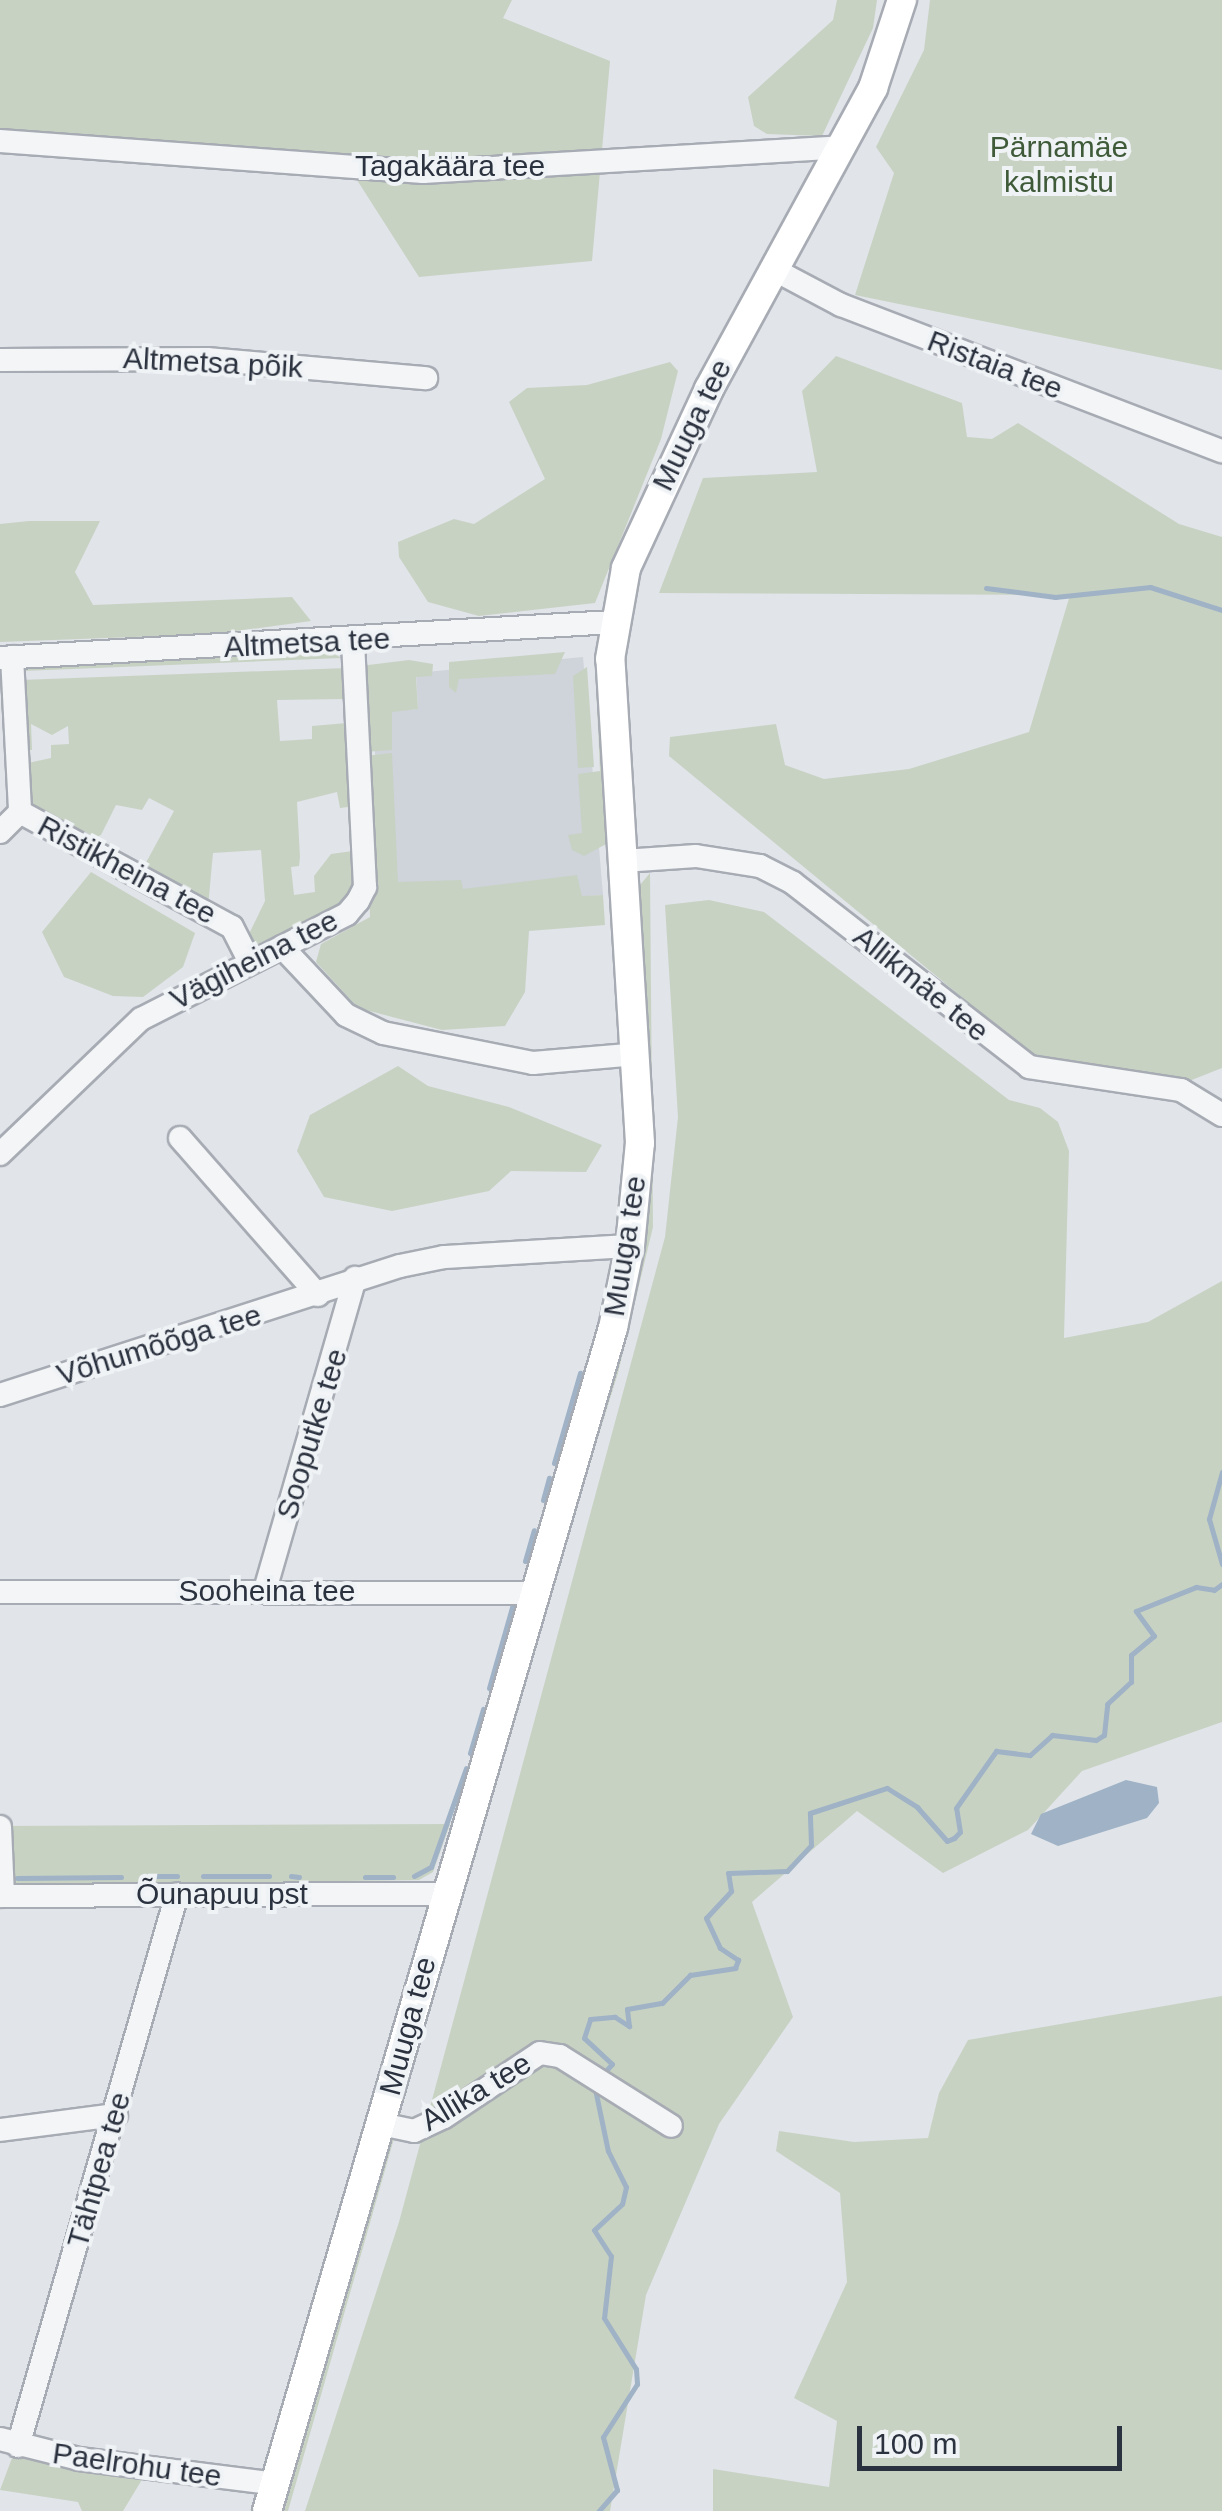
<!DOCTYPE html>
<meta charset="utf-8">
<style>
body{margin:0}
#map{position:relative;width:1222px;height:2511px;overflow:hidden;background:#e1e4e9;font-family:Helvetica,sans-serif}
div>[style]{position:absolute}
.built>*{inset:0;background:#cfd3da}
.green>*{inset:0;background:#c7d2c3}
.water>*{inset:0;background:#9fb2c6}
.stream>*{height:5px;margin:-2.5px;padding:0 2.5px;transform-origin:2.5px;border-radius:2.5px;background:#9fb2c6}
.roads{filter:drop-shadow(2px 0 #a7abb3) drop-shadow(-2px 0 #a7abb3) drop-shadow(0 2px #a7abb3) drop-shadow(0 -2px #a7abb3)}
.minor>*{height:22px;margin:-11px;padding:0 11px;transform-origin:11px;border-radius:11px;background:#f3f5f7}
.major>*{height:28px;margin:-14px;padding:0 14px;transform-origin:14px;border-radius:14px;background:#fff}
span{translate:-50% -50%;white-space:nowrap;text-align:center;line-height:1.15;-webkit-text-stroke:8px #f0f3f6;paint-order:stroke}
.park-label{font-size:30px;color:#3f5a39}
.street-label{font-size:30px;color:#2b323f}
.scale{position:absolute;left:857px;top:2426px;width:265px;height:45px;box-sizing:border-box;border:5px solid #2b323f;border-top:0;padding-left:12px;font-size:30px;line-height:35px;white-space:nowrap;color:#2b323f;-webkit-text-stroke:8px #f0f3f6;paint-order:stroke}
</style>
<div id="map">
<div class="built">
<div style="clip-path:polygon(583px 657px,603px 895px,401px 909px,382px 892px,373px 712px,418px 709px,416px 673px)"></div>
</div>
<div class="green">
<div style="clip-path:polygon(0 0,512px 0,503px 18px,610px 61px,592px 261px,419px 277px,341px 155px,0 130px)"></div>
<div style="clip-path:polygon(837px 0,877px 0,873px 28px,822px 136px,767px 134px,754px 126px,748px 97px,833px 20px)"></div>
<div style="clip-path:polygon(930px 0,1222px 0,1222px 370px,855px 295px,894px 173px,876px 147px,924px 50px)"></div>
<div style="clip-path:polygon(836px 356px,962px 403px,967px 437px,992px 439px,1018px 423px,1179px 524px,1222px 537px,1222px 1068px,1174px 1087px,1060px 1078px,669px 756px,670px 737px,776px 724px,785px 765px,824px 779px,909px 769px,1029px 732px,1070px 595px,659px 593px,703px 478px,817px 472px,802px 391px)"></div>
<div style="clip-path:polygon(670px 362px,678px 371px,661px 439px,595px 603px,479px 616px,428px 602px,399px 557px,398px 542px,454px 519px,474px 524px,545px 479px,509px 402px,527px 388px,587px 385px)"></div>
<div style="clip-path:polygon(29px 521px,100px 521px,75px 572px,93px 605px,292px 597px,311px 621px,214px 634px,0 642px,0 524px)"></div>
<div style="clip-path:polygon(328px 649px,341px 658px,23px 671px,27px 667px)"></div>
<div style="clip-path:polygon(565px 652px,555px 674px,459px 679px,456px 693px,449px 687px,449px 662px)"></div>
<div style="clip-path:polygon(409px 660px,433px 664px,432px 676px,416px 677px,418px 709px,392px 712px,392px 750px,364px 752px,360px 666px)"></div>
<div style="clip-path:polygon(595px 663px,608px 843px,584px 856px,572px 850px,568px 835px,582px 833px,578px 774px,600px 771px)"></div>
<div style="clip-path:polygon(587px 667px,594px 767px,578px 768px,573px 676px)"></div>
<div style="clip-path:polygon(347px 668px,346px 699px,277px 700px,280px 741px,312px 739px,312px 726px,347px 723px,356px 806px,340px 808px,337px 792px,297px 802px,300px 857px,299px 866px,291px 867px,294px 895px,315px 892px,314px 876px,331px 854px,360px 850px,352px 903px,259px 947px,248px 936px,265px 901px,261px 850px,213px 853px,208px 907px,142px 870px,174px 811px,149px 798px,142px 810px,116px 805px,101px 835px,85px 842px,29px 805px,28px 763px,51px 758px,51px 745px,69px 744px,68px 726px,52px 735px,31px 724px,32px 750px,26px 750px,20px 680px)"></div>
<div style="clip-path:polygon(392px 753px,398px 882px,461px 880px,463px 889px,577px 875px,582px 896px,603px 895px,605px 925px,529px 931px,525px 992px,505px 1026px,442px 1030px,358px 1008px,316px 962px,321px 944px,370px 917px,365px 756px)"></div>
<div style="clip-path:polygon(91px 872px,195px 933px,183px 967px,143px 997px,113px 996px,64px 977px,42px 932px)"></div>
<div style="clip-path:polygon(650px 873px,653px 1227px,618px 1373px,542px 1617px,649px 1091px,640px 885px)"></div>
<div style="clip-path:polygon(709px 900px,764px 912px,1009px 1100px,1040px 1108px,1058px 1122px,1069px 1151px,1064px 1338px,1148px 1322px,1222px 1281px,1222px 1722px,1082px 1771px,1028px 1830px,943px 1873px,857px 1811px,752px 1902px,793px 2017px,719px 2124px,646px 2295px,610px 2511px,305px 2511px,399px 2222px,665px 1237px,678px 1117px,665px 905px)"></div>
<div style="clip-path:polygon(398px 1066px,428px 1086px,509px 1107px,602px 1145px,586px 1172px,511px 1171px,489px 1191px,392px 1211px,324px 1197px,297px 1151px,310px 1115px)"></div>
<div style="clip-path:polygon(450px 1824px,433px 1872px,419px 1880px,0 1886px,0 1826px)"></div>
<div style="clip-path:polygon(1222px 1996px,1222px 2511px,713px 2511px,713px 2469px,829px 2487px,837px 2421px,794px 2398px,847px 2282px,840px 2193px,776px 2151px,779px 2131px,854px 2142px,928px 2138px,939px 2093px,968px 2040px)"></div>
<div style="clip-path:polygon(395px 2135px,288px 2511px,277px 2511px,388px 2139px)"></div>
<div style="clip-path:polygon(15px 2450px,146px 2473px,123px 2511px,82px 2511px,78px 2502px,0 2490px)"></div>
</div>
<div class="water">
<div style="clip-path:polygon(1126px 1780px,1157px 1787px,1159px 1803px,1147px 1818px,1058px 1846px,1031px 1834px,1041px 1814px)"></div>
</div>
<div class="stream">
<div style="left:986px;top:588px;width:70px;rotate:7.4deg"></div>
<div style="left:1055px;top:597px;width:96px;rotate:-6deg"></div>
<div style="left:1150px;top:587px;width:76px;rotate:17.7deg"></div>
<div style="left:554px;top:1463px;width:94px;rotate:-73.9deg"></div>
<div style="left:1222px;top:1472px;width:49px;rotate:105.5deg"></div>
<div style="left:1209px;top:1519px;width:47px;rotate:73.9deg"></div>
<div style="left:543px;top:1500px;width:23px;rotate:-75deg"></div>
<div style="left:525px;top:1561px;width:32px;rotate:-74deg"></div>
<div style="left:489px;top:1688px;width:91px;rotate:-74.1deg"></div>
<div style="left:470px;top:1753px;width:46px;rotate:-73.5deg"></div>
<div style="left:143px;top:1876px;width:34px"></div>
<div style="left:203px;top:1876px;width:66px"></div>
<div style="left:291px;top:1876px;width:8px;rotate:7deg"></div>
<div style="left:414px;top:1876px;width:19px;rotate:-28deg"></div>
<div style="left:431px;top:1867px;width:105px;rotate:-70.5deg"></div>
<div style="left:365px;top:1877px;width:28px"></div>
<div style="left:17px;top:1878px;width:104px;rotate:-0.6deg"></div>
<div style="left:602px;top:2075px;width:15px;rotate:-48deg"></div>
<div style="left:612px;top:2064px;width:38px;rotate:-137deg"></div>
<div style="left:584px;top:2038px;width:20px;rotate:-72deg"></div>
<div style="left:590px;top:2019px;width:25px;rotate:-5deg"></div>
<div style="left:615px;top:2017px;width:17px;rotate:33deg"></div>
<div style="left:629px;top:2026px;width:17px;rotate:-97deg"></div>
<div style="left:627px;top:2009px;width:36px;rotate:-10deg"></div>
<div style="left:662px;top:2003px;width:40px;rotate:-45deg"></div>
<div style="left:690px;top:1975px;width:46px;rotate:-8.8deg"></div>
<div style="left:735px;top:1968px;width:9px;rotate:-69deg"></div>
<div style="left:738px;top:1960px;width:22px;rotate:-146deg"></div>
<div style="left:720px;top:1948px;width:33px;rotate:-115deg"></div>
<div style="left:706px;top:1918px;width:37px;rotate:-47deg"></div>
<div style="left:731px;top:1891px;width:18px;rotate:-99deg"></div>
<div style="left:728px;top:1873px;width:59px;rotate:-1.9deg"></div>
<div style="left:787px;top:1871px;width:35px;rotate:-47deg"></div>
<div style="left:811px;top:1845px;width:32px;rotate:-92deg"></div>
<div style="left:810px;top:1813px;width:81px;rotate:-18deg"></div>
<div style="left:887px;top:1788px;width:36px;rotate:32deg"></div>
<div style="left:917px;top:1807px;width:45px;rotate:48.6deg"></div>
<div style="left:947px;top:1841px;width:8px;rotate:-23deg"></div>
<div style="left:954px;top:1838px;width:8px;rotate:-45deg"></div>
<div style="left:960px;top:1832px;width:24px;rotate:-99deg"></div>
<div style="left:956px;top:1808px;width:70px;rotate:-54.9deg"></div>
<div style="left:996px;top:1751px;width:34px;rotate:7deg"></div>
<div style="left:1030px;top:1755px;width:30px;rotate:-42deg"></div>
<div style="left:1052px;top:1735px;width:44px;rotate:6.5deg"></div>
<div style="left:1096px;top:1740px;width:9px;rotate:-32deg"></div>
<div style="left:1104px;top:1735px;width:31px;rotate:-84deg"></div>
<div style="left:1107px;top:1704px;width:33px;rotate:-43deg"></div>
<div style="left:1131px;top:1682px;width:27px;rotate:-90deg"></div>
<div style="left:1131px;top:1655px;width:30px;rotate:-40deg"></div>
<div style="left:1154px;top:1636px;width:31px;rotate:-126deg"></div>
<div style="left:1136px;top:1611px;width:65px;rotate:-21.8deg"></div>
<div style="left:1196px;top:1587px;width:18px;rotate:9deg"></div>
<div style="left:1214px;top:1590px;width:10px;rotate:-37deg"></div>
<div style="left:595px;top:2089px;width:63px;rotate:78.2deg"></div>
<div style="left:608px;top:2151px;width:40px;rotate:63.4deg"></div>
<div style="left:626px;top:2187px;width:17px;rotate:103deg"></div>
<div style="left:622px;top:2204px;width:38px;rotate:137deg"></div>
<div style="left:594px;top:2230px;width:31px;rotate:57deg"></div>
<div style="left:611px;top:2256px;width:62px;rotate:96.4deg"></div>
<div style="left:604px;top:2318px;width:60px;rotate:57.9deg"></div>
<div style="left:636px;top:2369px;width:15px;rotate:86deg"></div>
<div style="left:637px;top:2384px;width:63px;rotate:122.7deg"></div>
<div style="left:603px;top:2437px;width:55px;rotate:75.2deg"></div>
<div style="left:617px;top:2490px;width:28px;rotate:131deg"></div>
</div>
<div class="roads">
<div class="minor">
<div style="left:0;top:141px;width:424px;rotate:4.2deg"></div>
<div style="left:423px;top:172px;width:419px;rotate:-3.4deg"></div>
<div style="left:773px;top:269px;width:77px;rotate:27.9deg"></div>
<div style="left:841px;top:305px;width:408px;rotate:21deg"></div>
<div style="left:0;top:360px;width:207px;rotate:-0.3deg"></div>
<div style="left:207px;top:359px;width:220px;rotate:5deg"></div>
<div style="left:12px;top:657px;width:155px;rotate:87deg"></div>
<div style="left:20px;top:812px;width:241px;rotate:28.5deg"></div>
<div style="left:232px;top:927px;width:38px;rotate:63deg"></div>
<div style="left:0;top:658px;width:615px;rotate:-3.36deg"></div>
<div style="left:0;top:832px;width:28px;rotate:-45deg"></div>
<div style="left:623px;top:861px;width:73px;rotate:-3.9deg"></div>
<div style="left:696px;top:856px;width:65px;rotate:8.9deg"></div>
<div style="left:760px;top:866px;width:37px;rotate:27deg"></div>
<div style="left:793px;top:883px;width:299px;rotate:37.9deg"></div>
<div style="left:1029px;top:1067px;width:154px;rotate:8.6deg"></div>
<div style="left:1181px;top:1090px;width:48px;rotate:31.4deg"></div>
<div style="left:282px;top:947px;width:93px;rotate:46.7deg"></div>
<div style="left:346px;top:1015px;width:41px;rotate:25.9deg"></div>
<div style="left:383px;top:1033px;width:153px;rotate:11.3deg"></div>
<div style="left:533px;top:1063px;width:104px;rotate:-4.9deg"></div>
<div style="left:180px;top:1138px;width:209px;rotate:48.7deg"></div>
<div style="left:0;top:1154px;width:195px;rotate:-43.8deg"></div>
<div style="left:141px;top:1019px;width:231px;rotate:-27deg"></div>
<div style="left:347px;top:914px;width:17px;rotate:-50deg"></div>
<div style="left:358px;top:901px;width:16px;rotate:-63deg"></div>
<div style="left:365px;top:887px;width:246px;rotate:-92.8deg"></div>
<div style="left:0;top:1395px;width:420px;rotate:-17.9deg"></div>
<div style="left:400px;top:1266px;width:45px;rotate:-11.6deg"></div>
<div style="left:444px;top:1257px;width:186px;rotate:-3.4deg"></div>
<div style="left:265px;top:1590px;width:325px;rotate:-73.9deg"></div>
<div style="left:0;top:1592px;width:533px;rotate:0.11deg"></div>
<div style="left:0;top:1827px;width:69px;rotate:87.5deg"></div>
<div style="left:0;top:1896px;width:445px;rotate:-0.3deg"></div>
<div style="left:381px;top:2124px;width:34px;rotate:12deg"></div>
<div style="left:414px;top:2131px;width:33px;rotate:-25deg"></div>
<div style="left:444px;top:2117px;width:115px;rotate:-33.7deg"></div>
<div style="left:540px;top:2053px;width:20px;rotate:9deg"></div>
<div style="left:560px;top:2056px;width:131px;rotate:32.2deg"></div>
<div style="left:0;top:2130px;width:117px;rotate:-7.4deg"></div>
<div style="left:0;top:2439px;width:81px;rotate:14.2deg"></div>
<div style="left:79px;top:2459px;width:199px;rotate:7.2deg"></div>
<div style="left:18px;top:2446px;width:574px;rotate:-73.93deg"></div>
</div>
<div class="major">
<div style="left:267px;top:2511px;width:1233px;rotate:-73.7deg"></div>
<div style="left:613px;top:1328px;width:84px;rotate:-78.3deg"></div>
<div style="left:630px;top:1246px;width:103px;rotate:-84.5deg"></div>
<div style="left:640px;top:1143px;width:485px;rotate:-93.5deg"></div>
<div style="left:610px;top:659px;width:92px;rotate:-80deg"></div>
<div style="left:626px;top:568px;width:197px;rotate:-65.1deg"></div>
<div style="left:709px;top:389px;width:343px;rotate:-61.4deg"></div>
<div style="left:873px;top:88px;width:93px;rotate:-71.8deg"></div>
</div>
</div>
<div class="park-label">
<span style="left:1059px;top:164px">Pärnamäe<br>kalmistu</span>
</div>
<div class="street-label">
<span style="left:450px;top:166px">Tagakäära tee</span>
<span style="left:213px;top:363px;rotate:3deg">Altmetsa põik</span>
<span style="left:995px;top:365px;rotate:21deg">Ristaia tee</span>
<span style="left:692px;top:425px;rotate:-64deg">Muuga tee</span>
<span style="left:307px;top:643px;rotate:-3deg">Altmetsa tee</span>
<span style="left:127px;top:870px;rotate:28deg">Ristikheina tee</span>
<span style="left:254px;top:960px;rotate:-27deg">Vägiheina tee</span>
<span style="left:921px;top:984px;rotate:39deg">Allikmäe tee</span>
<span style="left:625px;top:1246px;rotate:-81deg">Muuga tee</span>
<span style="left:159px;top:1345px;rotate:-17deg">Võhumõõga tee</span>
<span style="left:312px;top:1434px;rotate:-73deg">Sooputke tee</span>
<span style="left:267px;top:1591px">Sooheina tee</span>
<span style="left:222px;top:1894px">Õunapuu pst</span>
<span style="left:408px;top:2026px;rotate:-75deg">Muuga tee</span>
<span style="left:476px;top:2092px;rotate:-31deg">Allika tee</span>
<span style="left:99px;top:2170px;rotate:-74deg">Tähtpea tee</span>
<span style="left:137px;top:2465px;rotate:8deg">Paelrohu tee</span>
</div>
<div class="scale">100 m</div>
</div>
